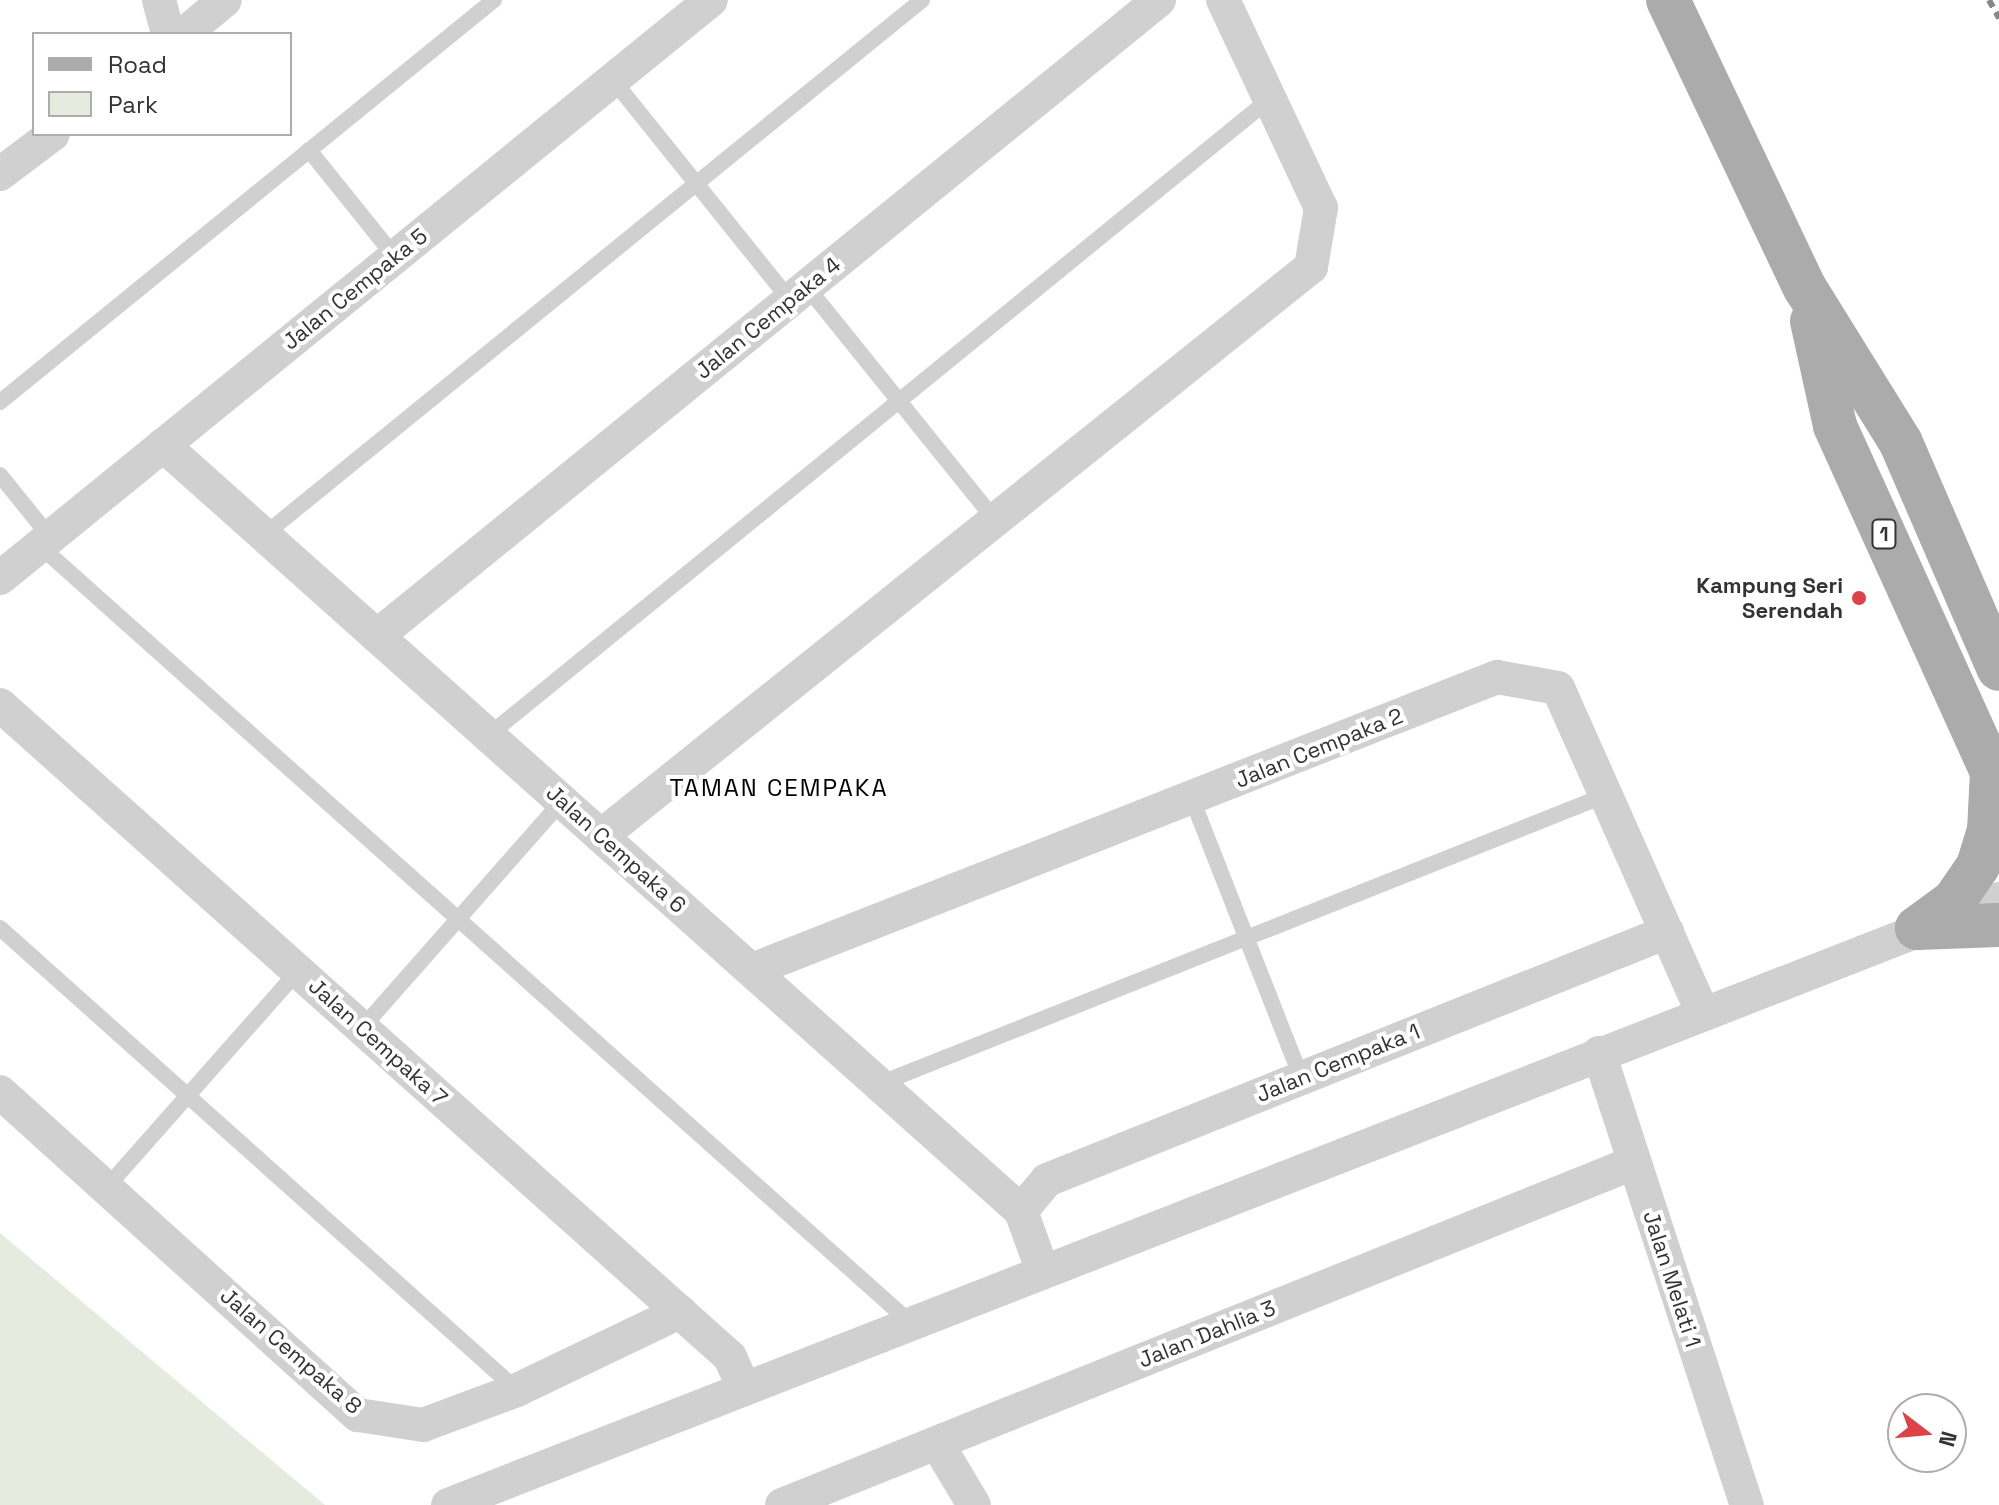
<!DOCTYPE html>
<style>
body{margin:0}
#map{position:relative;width:1999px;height:1505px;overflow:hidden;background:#fff;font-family:"Space Grotesk",sans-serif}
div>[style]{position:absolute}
.green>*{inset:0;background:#e5ebdf}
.lane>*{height:16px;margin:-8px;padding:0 8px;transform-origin:8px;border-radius:8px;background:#d0d0d0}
.street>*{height:34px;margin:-17px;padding:0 17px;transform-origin:17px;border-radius:17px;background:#d0d0d0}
.primary>*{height:44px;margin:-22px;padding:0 22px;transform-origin:22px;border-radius:22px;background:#ababab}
.rail>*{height:6px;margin-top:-3px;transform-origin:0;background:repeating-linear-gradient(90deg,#888 0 8px,transparent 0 14px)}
.dots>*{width:22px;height:22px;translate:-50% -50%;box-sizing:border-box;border:4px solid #fff;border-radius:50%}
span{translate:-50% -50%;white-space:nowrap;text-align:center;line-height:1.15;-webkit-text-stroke:8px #fff;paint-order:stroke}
.shield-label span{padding:2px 6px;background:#fff;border:2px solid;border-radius:6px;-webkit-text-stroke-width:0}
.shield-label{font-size:20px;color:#333;font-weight:700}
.street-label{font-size:22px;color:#333}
.poi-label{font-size:22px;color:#333;font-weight:700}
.right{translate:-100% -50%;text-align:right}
.neighbourhood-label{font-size:24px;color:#000;letter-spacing:2px}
.legend{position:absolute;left:32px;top:32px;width:260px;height:104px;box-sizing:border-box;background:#fff;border:2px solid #adadad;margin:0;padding:10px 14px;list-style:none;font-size:24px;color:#333}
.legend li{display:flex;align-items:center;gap:16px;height:40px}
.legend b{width:40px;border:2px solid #adadad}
.north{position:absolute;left:1887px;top:1393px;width:80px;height:80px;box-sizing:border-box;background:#fff;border:2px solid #adadad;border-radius:50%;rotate:106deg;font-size:22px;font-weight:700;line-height:32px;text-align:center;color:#333}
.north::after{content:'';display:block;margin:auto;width:28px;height:36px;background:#dc4248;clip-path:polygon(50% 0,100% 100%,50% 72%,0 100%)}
</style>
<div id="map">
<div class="green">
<div style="clip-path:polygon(0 1233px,325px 1505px,0 1505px)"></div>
</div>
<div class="lane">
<div style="left:613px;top:80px;width:282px;rotate:51.2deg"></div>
<div style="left:309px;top:150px;width:137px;rotate:51.2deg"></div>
<div style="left:807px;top:287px;width:299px;rotate:51.1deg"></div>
<div style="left:0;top:402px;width:637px;rotate:-39.14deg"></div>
<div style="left:0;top:475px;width:80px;rotate:51.1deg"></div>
<div style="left:264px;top:535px;width:848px;rotate:-39.11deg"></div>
<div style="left:40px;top:546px;width:1167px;rotate:41.74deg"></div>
<div style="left:489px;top:735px;width:1009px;rotate:-39.17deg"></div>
<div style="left:1192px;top:799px;width:299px;rotate:68.6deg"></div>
<div style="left:0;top:928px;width:693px;rotate:41.78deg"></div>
<div style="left:362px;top:1028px;width:303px;rotate:-48.6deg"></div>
<div style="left:879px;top:1084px;width:782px;rotate:-21.68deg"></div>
<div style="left:106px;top:1188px;width:290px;rotate:-48.5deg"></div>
</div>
<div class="street">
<div style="left:159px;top:0;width:35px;rotate:75deg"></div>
<div style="left:184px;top:34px;width:53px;rotate:-39.7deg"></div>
<div style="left:0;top:174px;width:66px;rotate:-37deg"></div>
<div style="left:163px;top:445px;width:1150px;rotate:41.76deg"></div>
<div style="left:1021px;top:1211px;width:65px;rotate:70.2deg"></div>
<div style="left:0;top:578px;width:916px;rotate:-39.11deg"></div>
<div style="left:377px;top:636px;width:1008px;rotate:-39.12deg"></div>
<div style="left:0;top:705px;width:979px;rotate:41.77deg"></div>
<div style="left:730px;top:1357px;width:35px;rotate:66deg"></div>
<div style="left:601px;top:836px;width:910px;rotate:-38.71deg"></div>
<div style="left:1311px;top:267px;width:60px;rotate:-80.4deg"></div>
<div style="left:1321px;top:208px;width:230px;rotate:-115.2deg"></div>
<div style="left:752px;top:970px;width:801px;rotate:-21.47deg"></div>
<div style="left:1497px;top:677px;width:62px;rotate:10.2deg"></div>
<div style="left:1558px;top:688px;width:355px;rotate:66deg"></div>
<div style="left:1599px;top:1053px;width:476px;rotate:71.9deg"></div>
<div style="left:0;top:1092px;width:482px;rotate:42.1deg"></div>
<div style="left:358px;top:1415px;width:66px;rotate:8.7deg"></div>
<div style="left:423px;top:1425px;width:100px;rotate:-20.4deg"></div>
<div style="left:517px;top:1390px;width:181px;rotate:-25.6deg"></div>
<div style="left:1021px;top:1211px;width:40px;rotate:-50deg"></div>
<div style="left:1047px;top:1180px;width:668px;rotate:-21.8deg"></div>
<div style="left:937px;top:1443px;width:72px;rotate:59.2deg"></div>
<div style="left:448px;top:1505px;width:1665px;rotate:-21.34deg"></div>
<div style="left:782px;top:1505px;width:917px;rotate:-21.89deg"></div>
</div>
<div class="primary">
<div style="left:1668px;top:0;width:319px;rotate:64.6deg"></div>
<div style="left:1805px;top:288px;width:182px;rotate:58.2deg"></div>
<div style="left:1901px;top:443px;width:246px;rotate:66.6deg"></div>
<div style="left:1812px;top:321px;width:107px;rotate:77.6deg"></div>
<div style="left:1835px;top:426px;width:397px;rotate:65.6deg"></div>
<div style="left:1917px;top:928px;width:46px;rotate:-36.1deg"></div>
<div style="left:1954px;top:901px;width:42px;rotate:-55.6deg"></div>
<div style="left:1978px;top:866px;width:37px;rotate:-73deg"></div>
<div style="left:1989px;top:831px;width:60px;rotate:-87.1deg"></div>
<div style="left:1917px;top:928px;width:82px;rotate:-2.1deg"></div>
</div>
<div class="rail">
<div style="left:1989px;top:0;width:21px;rotate:61deg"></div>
</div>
<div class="dots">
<div style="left:1859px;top:598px;background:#dc4248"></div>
</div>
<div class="shield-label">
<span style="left:1884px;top:534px">1</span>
</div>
<div class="street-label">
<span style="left:355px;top:289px;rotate:-39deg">Jalan Cempaka 5</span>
<span style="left:768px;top:318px;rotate:-39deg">Jalan Cempaka 4</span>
<span style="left:1319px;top:748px;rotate:-22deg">Jalan Cempaka 2</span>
<span style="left:616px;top:849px;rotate:42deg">Jalan Cempaka 6</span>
<span style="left:378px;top:1042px;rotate:42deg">Jalan Cempaka 7</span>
<span style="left:1338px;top:1063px;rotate:-22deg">Jalan Cempaka 1</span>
<span style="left:1672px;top:1279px;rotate:72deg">Jalan Melati 1</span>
<span style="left:1207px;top:1334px;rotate:-22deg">Jalan Dahlia 3</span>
<span style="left:291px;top:1351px;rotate:41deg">Jalan Cempaka 8</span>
</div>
<div class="poi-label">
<span class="right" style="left:1843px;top:598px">Kampung Seri<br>Serendah</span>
</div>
<div class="neighbourhood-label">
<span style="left:779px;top:788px">TAMAN CEMPAKA</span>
</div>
<ul class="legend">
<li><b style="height:10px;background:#ababab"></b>Road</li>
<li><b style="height:22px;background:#e5ebdf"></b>Park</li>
</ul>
<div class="north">N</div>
</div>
